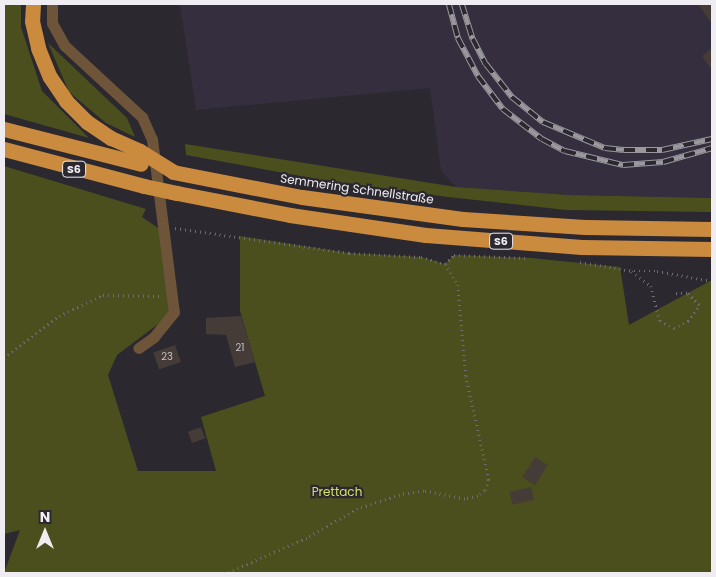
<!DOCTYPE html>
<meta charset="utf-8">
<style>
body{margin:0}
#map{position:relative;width:716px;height:577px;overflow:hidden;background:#2c2830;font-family:Poppins,sans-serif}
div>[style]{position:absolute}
.industrial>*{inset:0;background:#342e3f}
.green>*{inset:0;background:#4a4f1d}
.building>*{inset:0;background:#453c37;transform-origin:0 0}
.path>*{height:2.5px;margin-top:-1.25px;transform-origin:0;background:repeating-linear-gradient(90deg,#706c73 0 1px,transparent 0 5px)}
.street>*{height:11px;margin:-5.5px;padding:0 5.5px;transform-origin:5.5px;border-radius:5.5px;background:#6e5438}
.highway>*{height:15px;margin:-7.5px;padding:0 7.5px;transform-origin:7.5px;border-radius:7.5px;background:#cb8b3e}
.rail>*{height:5.5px;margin-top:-2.75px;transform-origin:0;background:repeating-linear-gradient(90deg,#2c2830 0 11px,#9a979d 0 22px);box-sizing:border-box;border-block:1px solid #9a979d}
.highway-bridge>*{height:15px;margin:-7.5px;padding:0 7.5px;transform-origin:7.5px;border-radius:7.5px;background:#cb8b3e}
span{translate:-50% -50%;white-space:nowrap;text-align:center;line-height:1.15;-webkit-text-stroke:4.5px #2c2830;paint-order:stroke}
.number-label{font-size:10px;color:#c5c1c3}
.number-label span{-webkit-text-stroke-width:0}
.shield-label span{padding:1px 4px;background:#2c2830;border:1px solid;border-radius:4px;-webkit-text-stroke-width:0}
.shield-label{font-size:11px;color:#f0edf2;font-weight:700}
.street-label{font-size:12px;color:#f0edf2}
.park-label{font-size:12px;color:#d5e163}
.frame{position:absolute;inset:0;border:5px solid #f0edf2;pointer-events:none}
.north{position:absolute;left:20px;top:507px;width:50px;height:50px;-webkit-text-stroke:4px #2c2830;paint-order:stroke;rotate:0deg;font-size:14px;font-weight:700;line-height:20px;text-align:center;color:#f0edf2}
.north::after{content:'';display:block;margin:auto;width:18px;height:22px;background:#f0edf2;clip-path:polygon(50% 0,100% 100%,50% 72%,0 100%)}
</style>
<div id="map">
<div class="industrial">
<div style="clip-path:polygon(180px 4px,712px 4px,712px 198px,569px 195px,456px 187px,441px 171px,430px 88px,196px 110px)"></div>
</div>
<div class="green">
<div style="clip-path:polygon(4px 4px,21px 4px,21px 27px,42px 91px,89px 138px,4px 114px)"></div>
<div style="clip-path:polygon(48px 43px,127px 118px,135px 137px,106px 123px,69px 92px)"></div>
<div style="clip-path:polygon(185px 144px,456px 187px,569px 195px,712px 198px,712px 212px,566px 210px,448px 197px,322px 180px,186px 155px)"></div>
<div style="clip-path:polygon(4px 166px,146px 209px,142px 217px,164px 232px,174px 312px,117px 355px,108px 375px,138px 471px,216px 471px,201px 417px,265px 396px,240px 311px,240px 236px,349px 253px,421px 257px,445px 264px,454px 255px,531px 258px,620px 267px,629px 325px,712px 280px,712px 573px,4px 573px,20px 530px,4px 534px)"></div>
</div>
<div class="building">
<div style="clip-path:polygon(698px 4px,712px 4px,712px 24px)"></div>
<div style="clip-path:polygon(712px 48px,712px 70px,702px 56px)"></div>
<div style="clip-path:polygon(241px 316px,255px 362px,235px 367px,226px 335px,206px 334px,206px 318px)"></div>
<div style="left:175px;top:345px;width:18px;height:23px;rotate:71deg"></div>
<div style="left:201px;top:427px;width:12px;height:14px;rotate:70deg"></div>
<div style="left:535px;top:457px;width:15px;height:24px;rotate:32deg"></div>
<div style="left:531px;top:487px;width:13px;height:22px;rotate:77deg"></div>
</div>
<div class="path">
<div style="left:175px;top:228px;width:176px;rotate:8.2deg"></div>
<div style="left:349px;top:253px;width:72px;rotate:3.2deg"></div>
<div style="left:421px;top:257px;width:25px;rotate:16deg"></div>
<div style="left:445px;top:264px;width:25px;rotate:58deg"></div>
<div style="left:458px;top:285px;width:91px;rotate:85deg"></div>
<div style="left:466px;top:376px;width:107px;rotate:77.5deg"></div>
<div style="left:489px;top:480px;width:12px;rotate:110deg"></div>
<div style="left:485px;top:491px;width:9px;rotate:144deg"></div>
<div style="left:478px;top:496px;width:13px;rotate:167deg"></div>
<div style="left:465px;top:499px;width:42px;rotate:-169deg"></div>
<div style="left:424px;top:491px;width:24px;rotate:171deg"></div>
<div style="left:400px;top:495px;width:44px;rotate:161.6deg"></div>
<div style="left:358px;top:509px;width:59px;rotate:150.4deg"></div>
<div style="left:307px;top:538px;width:86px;rotate:156.1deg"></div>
<div style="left:580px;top:262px;width:53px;rotate:9.8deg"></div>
<div style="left:632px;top:271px;width:24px;rotate:38deg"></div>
<div style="left:651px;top:286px;width:36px;rotate:76deg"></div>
<div style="left:660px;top:321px;width:16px;rotate:27deg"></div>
<div style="left:674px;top:328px;width:16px;rotate:-27deg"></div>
<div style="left:688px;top:321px;width:19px;rotate:-55deg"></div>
<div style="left:699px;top:305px;width:17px;rotate:-135deg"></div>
<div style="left:687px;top:293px;width:15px;rotate:176deg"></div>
<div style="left:445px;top:264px;width:13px;rotate:-45deg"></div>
<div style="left:454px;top:255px;width:71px;rotate:2.4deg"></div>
<div style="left:634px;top:271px;width:23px"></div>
<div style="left:657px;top:271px;width:56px;rotate:10.3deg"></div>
<div style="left:4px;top:358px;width:69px;rotate:-37.4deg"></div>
<div style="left:59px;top:316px;width:49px;rotate:-25.5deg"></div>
<div style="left:103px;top:295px;width:57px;rotate:1deg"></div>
</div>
<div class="street">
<div style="left:52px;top:4px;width:19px;rotate:90deg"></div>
<div style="left:52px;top:23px;width:26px;rotate:61deg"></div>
<div style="left:65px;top:46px;width:105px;rotate:42.7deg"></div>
<div style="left:142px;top:117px;width:24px;rotate:66deg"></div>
<div style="left:152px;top:139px;width:174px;rotate:82.8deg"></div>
<div style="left:174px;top:312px;width:32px;rotate:129deg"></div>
<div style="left:154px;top:337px;width:19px;rotate:145deg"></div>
</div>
<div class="highway">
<div style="left:33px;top:4px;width:17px;rotate:93deg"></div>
<div style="left:32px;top:21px;width:28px;rotate:77deg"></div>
<div style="left:38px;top:48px;width:31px;rotate:68deg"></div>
<div style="left:50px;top:77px;width:29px;rotate:56deg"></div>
<div style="left:66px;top:101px;width:30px;rotate:45deg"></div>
<div style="left:87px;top:122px;width:29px;rotate:34deg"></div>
<div style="left:111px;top:138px;width:32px;rotate:24deg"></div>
<div style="left:4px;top:129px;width:141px;rotate:14.3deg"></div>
<div style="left:4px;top:149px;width:145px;rotate:14.8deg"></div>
<div style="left:173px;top:172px;width:131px;rotate:11deg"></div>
<div style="left:302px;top:197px;width:162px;rotate:7.8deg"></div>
<div style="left:463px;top:219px;width:122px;rotate:3.8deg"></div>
<div style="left:585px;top:227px;width:127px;rotate:0.9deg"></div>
<div style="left:177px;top:193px;width:115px;rotate:11deg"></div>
<div style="left:290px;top:215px;width:137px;rotate:8.4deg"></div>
<div style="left:426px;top:235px;width:156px;rotate:4.4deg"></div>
<div style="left:582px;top:247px;width:130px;rotate:0.9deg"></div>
</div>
<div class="rail">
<div style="left:449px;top:4px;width:35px;rotate:75deg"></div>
<div style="left:458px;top:38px;width:43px;rotate:62.2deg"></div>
<div style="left:478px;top:76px;width:41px;rotate:52.9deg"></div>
<div style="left:503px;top:109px;width:49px;rotate:37.6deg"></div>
<div style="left:542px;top:139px;width:26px;rotate:28deg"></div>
<div style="left:565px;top:151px;width:60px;rotate:13.6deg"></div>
<div style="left:623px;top:165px;width:40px;rotate:-4.3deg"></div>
<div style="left:663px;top:162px;width:51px;rotate:-15.9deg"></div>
<div style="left:462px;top:4px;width:37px;rotate:73deg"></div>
<div style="left:473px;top:39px;width:28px;rotate:63deg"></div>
<div style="left:486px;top:64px;width:42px;rotate:51.8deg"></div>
<div style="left:512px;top:97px;width:40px;rotate:39deg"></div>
<div style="left:543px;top:122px;width:67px;rotate:22.8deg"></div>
<div style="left:605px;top:148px;width:19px;rotate:6deg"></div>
<div style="left:624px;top:150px;width:38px"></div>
<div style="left:662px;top:150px;width:51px;rotate:-12.4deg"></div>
</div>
<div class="highway-bridge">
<div style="left:140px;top:151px;width:39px;rotate:32deg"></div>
<div style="left:144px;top:186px;width:34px;rotate:12deg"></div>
</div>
<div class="number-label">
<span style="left:240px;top:348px">21</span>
<span style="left:167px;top:357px">23</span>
</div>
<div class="shield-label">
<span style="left:74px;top:169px">S6</span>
<span style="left:501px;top:241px">S6</span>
</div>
<div class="street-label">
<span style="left:357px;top:189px;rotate:8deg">Semmering Schnellstraße</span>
</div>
<div class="park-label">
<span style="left:337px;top:492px">Prettach</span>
</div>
<div class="frame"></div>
<div class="north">N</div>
</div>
